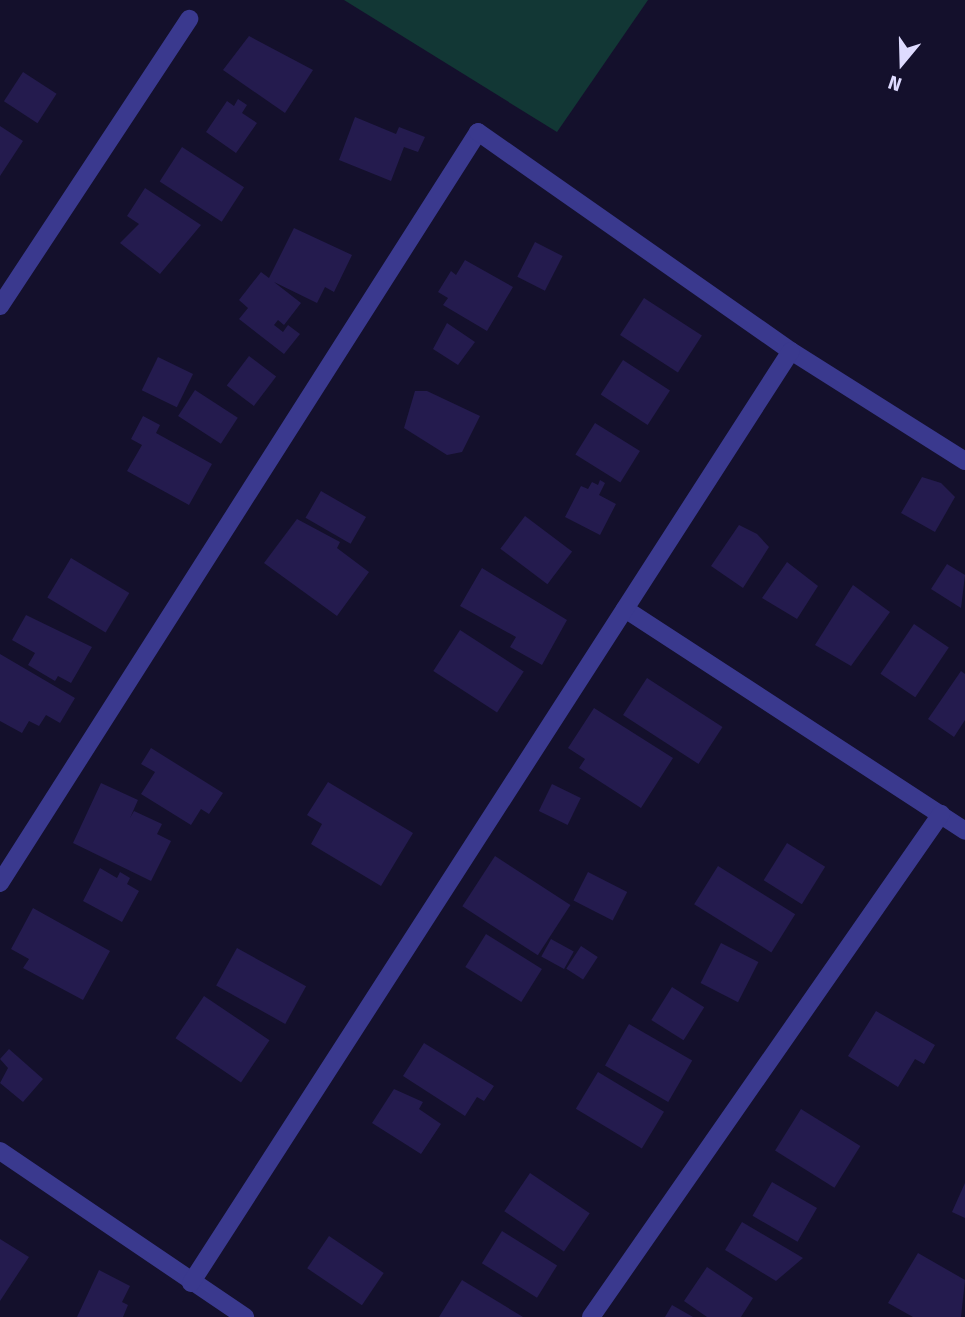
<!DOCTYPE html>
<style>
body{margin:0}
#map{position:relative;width:965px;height:1317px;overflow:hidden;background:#14102c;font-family:"Fira Sans",sans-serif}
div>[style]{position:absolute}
.green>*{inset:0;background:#123735}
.building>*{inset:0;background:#241b4e;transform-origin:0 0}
.minor>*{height:18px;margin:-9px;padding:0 9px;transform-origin:9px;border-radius:9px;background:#3a398e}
span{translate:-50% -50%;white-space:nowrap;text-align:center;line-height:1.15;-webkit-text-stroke:5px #14102c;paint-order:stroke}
.north{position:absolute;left:867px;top:28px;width:70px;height:70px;-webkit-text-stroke:5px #14102c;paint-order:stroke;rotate:199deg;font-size:19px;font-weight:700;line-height:28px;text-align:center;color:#dedbff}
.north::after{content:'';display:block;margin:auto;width:24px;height:32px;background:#dedbff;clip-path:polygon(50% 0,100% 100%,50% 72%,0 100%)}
</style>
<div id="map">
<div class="green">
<div style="clip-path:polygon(344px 0,648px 0,557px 132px)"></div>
</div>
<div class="building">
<div style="clip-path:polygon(249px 36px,313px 70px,285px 113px,223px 70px)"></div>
<div style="left:23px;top:72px;width:40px;height:35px;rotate:33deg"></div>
<div style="clip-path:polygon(238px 99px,247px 105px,242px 113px,257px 123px,236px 153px,206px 132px,227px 101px,234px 106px)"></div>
<div style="clip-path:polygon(355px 117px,396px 134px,399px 127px,425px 137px,418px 152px,404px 147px,391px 181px,339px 160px)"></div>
<div style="clip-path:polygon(0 126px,23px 141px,0 176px)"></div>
<div style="left:182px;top:147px;width:74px;height:41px;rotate:33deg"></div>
<div style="clip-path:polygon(145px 188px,201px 225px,160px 274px,120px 243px,139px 224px,127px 216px)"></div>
<div style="clip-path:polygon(294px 228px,352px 255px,334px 292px,325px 287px,317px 303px,274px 282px,301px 303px,284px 325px,278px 320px,274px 325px,283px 332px,288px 325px,300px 334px,284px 354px,239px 319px,248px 308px,239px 300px,261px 272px,269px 278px)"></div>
<div style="left:535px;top:242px;width:31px;height:39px;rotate:27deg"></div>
<div style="clip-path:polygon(465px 260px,513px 287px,487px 331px,443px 305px,448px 298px,438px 292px,451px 271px,456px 275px)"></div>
<div style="left:644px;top:298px;width:69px;height:44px;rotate:33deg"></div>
<div style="clip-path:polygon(447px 323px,475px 342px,458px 365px,433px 349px)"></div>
<div style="left:249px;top:356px;width:34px;height:37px;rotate:37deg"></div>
<div style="left:158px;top:357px;width:39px;height:37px;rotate:26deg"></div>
<div style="left:623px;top:360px;width:56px;height:41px;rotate:33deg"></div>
<div style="left:195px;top:390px;width:51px;height:31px;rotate:33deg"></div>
<div style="clip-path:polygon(415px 391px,427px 391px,480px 416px,462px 452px,447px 455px,404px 428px)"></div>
<div style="clip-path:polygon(143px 416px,160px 425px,156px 433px,212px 464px,189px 505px,127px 471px,142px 445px,131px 439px)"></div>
<div style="left:595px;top:423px;width:53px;height:37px;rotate:32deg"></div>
<div style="clip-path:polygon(922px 477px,941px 483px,955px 497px,935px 532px,901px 513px)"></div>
<div style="clip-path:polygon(600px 480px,605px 483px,599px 495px,616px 504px,600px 535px,565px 517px,581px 486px,588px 489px,592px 482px,598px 485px)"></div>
<div style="left:321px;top:491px;width:52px;height:31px;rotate:30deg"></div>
<div style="left:525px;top:516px;width:59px;height:41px;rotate:37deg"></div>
<div style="clip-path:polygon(297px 519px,340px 542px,337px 548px,369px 572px,337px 616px,264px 563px)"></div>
<div style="clip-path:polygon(739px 525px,757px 534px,769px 547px,743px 588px,711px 566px)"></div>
<div style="left:71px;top:558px;width:68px;height:46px;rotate:31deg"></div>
<div style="clip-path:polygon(787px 562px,818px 586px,797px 619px,762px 598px)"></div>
<div style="clip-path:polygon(947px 564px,965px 575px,961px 608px,931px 589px)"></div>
<div style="clip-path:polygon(482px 568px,567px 620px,542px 665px,510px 647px,516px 637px,460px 606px)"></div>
<div style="clip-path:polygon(853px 585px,890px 612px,851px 666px,815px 645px)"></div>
<div style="clip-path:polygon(26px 615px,92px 647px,71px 683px,58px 676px,55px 681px,28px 665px,35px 653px,12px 640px)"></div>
<div style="left:914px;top:624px;width:42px;height:60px;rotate:34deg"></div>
<div style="left:460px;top:630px;width:76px;height:49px;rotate:33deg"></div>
<div style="clip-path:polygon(0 654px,75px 698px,60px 723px,46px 715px,39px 726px,29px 721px,22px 733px,0 721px)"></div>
<div style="clip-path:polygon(961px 671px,965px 674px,965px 720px,954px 737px,928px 719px)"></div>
<div style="left:647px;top:678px;width:90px;height:44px;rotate:33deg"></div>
<div style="clip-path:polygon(594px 708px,673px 758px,641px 808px,579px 768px,585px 759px,568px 748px)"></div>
<div style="clip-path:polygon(151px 748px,223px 793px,209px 814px,201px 809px,191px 825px,141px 794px,155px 772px,141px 764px)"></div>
<div style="clip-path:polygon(328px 782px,413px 833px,381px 886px,311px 844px,322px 824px,307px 815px)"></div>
<div style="clip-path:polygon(101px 783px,138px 800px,130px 818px,134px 811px,162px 824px,157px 834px,171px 841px,151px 881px,73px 843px)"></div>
<div style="left:552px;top:784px;width:32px;height:30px;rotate:26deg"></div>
<div style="left:787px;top:843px;width:45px;height:44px;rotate:32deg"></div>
<div style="left:495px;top:856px;width:90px;height:60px;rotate:33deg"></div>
<div style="left:718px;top:866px;width:91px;height:45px;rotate:32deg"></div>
<div style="clip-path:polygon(100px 868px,117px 878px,120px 872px,130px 878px,127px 884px,139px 891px,122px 922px,83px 901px)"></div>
<div style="left:588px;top:872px;width:44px;height:32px;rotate:27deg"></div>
<div style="clip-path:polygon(33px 908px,110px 951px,83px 1000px,23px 968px,29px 959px,11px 949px)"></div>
<div style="left:486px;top:934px;width:66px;height:39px;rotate:32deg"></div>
<div style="left:551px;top:939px;width:26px;height:20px;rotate:29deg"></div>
<div style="left:721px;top:943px;width:42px;height:45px;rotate:27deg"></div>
<div style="left:581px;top:946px;width:20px;height:27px;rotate:33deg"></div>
<div style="left:237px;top:948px;width:79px;height:43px;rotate:29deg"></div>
<div style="left:672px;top:987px;width:38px;height:39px;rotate:32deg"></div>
<div style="left:204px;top:996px;width:79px;height:51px;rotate:34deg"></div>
<div style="clip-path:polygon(876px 1011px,935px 1045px,924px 1064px,915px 1059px,898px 1087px,848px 1056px)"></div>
<div style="left:629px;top:1024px;width:73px;height:48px;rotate:30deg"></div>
<div style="clip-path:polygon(424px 1043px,494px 1086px,484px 1101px,477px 1097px,465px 1116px,403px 1076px)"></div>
<div style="clip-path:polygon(9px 1049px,43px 1079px,23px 1102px,0 1083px,8px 1068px,0 1059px)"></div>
<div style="left:598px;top:1072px;width:77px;height:43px;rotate:31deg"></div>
<div style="clip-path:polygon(394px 1089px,423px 1102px,419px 1109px,441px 1124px,421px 1154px,372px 1123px)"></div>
<div style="left:801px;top:1109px;width:70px;height:49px;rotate:32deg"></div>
<div style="left:530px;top:1173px;width:72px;height:46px;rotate:34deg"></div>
<div style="left:772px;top:1182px;width:52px;height:39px;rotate:30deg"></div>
<div style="clip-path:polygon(965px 1183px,965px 1218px,952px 1212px)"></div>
<div style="clip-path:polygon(742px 1222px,803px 1258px,776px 1281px,725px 1250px)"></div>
<div style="left:502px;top:1231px;width:65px;height:38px;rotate:32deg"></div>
<div style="left:329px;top:1236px;width:66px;height:39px;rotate:34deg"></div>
<div style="clip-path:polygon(0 1239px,29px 1257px,0 1301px)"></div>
<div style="clip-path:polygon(918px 1253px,965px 1280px,961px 1317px,913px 1317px,888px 1303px)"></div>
<div style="clip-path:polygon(707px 1267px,753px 1298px,741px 1317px,707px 1317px,684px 1301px)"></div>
<div style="clip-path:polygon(99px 1270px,130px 1286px,122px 1302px,128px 1305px,123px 1317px,77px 1317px)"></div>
<div style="clip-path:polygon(462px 1280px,523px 1317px,439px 1317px)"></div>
<div style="clip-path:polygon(672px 1305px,693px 1317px,665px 1317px)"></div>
</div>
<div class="minor">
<div style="left:0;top:306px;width:344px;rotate:-56.6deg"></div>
<div style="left:625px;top:609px;width:406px;rotate:33.1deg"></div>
<div style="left:0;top:883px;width:890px;rotate:-57.52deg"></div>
<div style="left:478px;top:132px;width:382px;rotate:35deg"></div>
<div style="left:791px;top:351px;width:206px;rotate:32.3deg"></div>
<div style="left:0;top:1151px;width:296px;rotate:34.1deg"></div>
<div style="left:191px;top:1283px;width:1108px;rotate:-57.23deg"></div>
<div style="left:591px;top:1317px;width:613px;rotate:-55.17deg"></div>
</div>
<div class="north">N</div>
</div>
